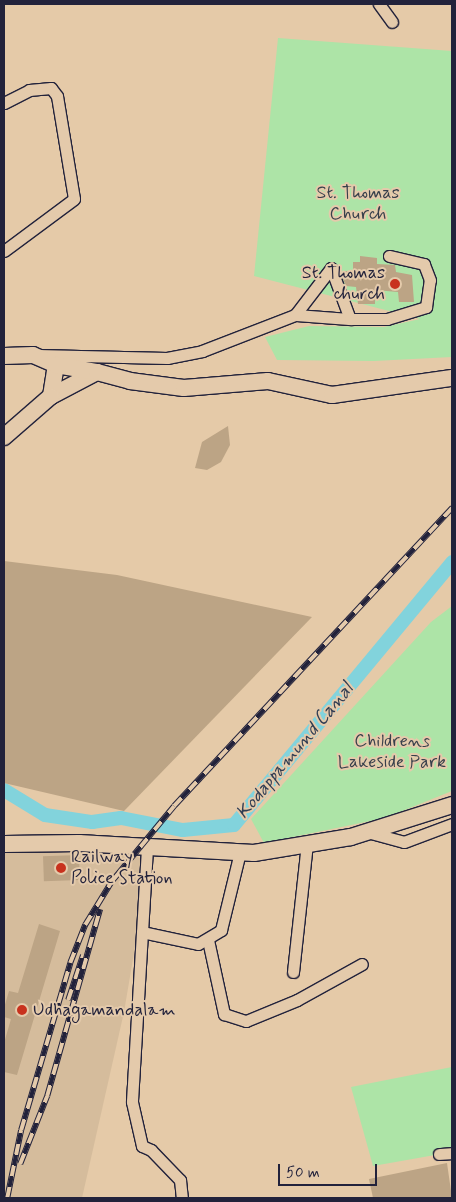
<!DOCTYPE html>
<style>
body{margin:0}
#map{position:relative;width:456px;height:1202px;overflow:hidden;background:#e5caa8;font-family:Mynerve,sans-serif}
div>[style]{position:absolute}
.built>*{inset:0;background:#d5bc9c}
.green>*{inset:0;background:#ade4a7}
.canal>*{height:14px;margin:-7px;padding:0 7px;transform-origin:7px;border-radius:7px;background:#82d3dc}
.building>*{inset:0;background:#bca485;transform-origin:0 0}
.roads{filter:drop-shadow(1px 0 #22223b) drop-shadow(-1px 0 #22223b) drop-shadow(0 1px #22223b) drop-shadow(0 -1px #22223b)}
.street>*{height:11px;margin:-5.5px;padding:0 5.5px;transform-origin:5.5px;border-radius:5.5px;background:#e4caab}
.secondary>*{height:16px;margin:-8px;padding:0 8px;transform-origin:8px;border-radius:8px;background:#e4caab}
.rail>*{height:5.5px;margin-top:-2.75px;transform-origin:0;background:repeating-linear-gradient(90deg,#e4caab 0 11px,#22223b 0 22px);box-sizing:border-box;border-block:1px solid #22223b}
.dots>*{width:14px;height:14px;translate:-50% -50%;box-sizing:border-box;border:2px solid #e4caab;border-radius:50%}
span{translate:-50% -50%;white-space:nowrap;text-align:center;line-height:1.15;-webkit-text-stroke:4px #e4caab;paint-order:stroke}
.park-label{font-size:18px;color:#373f4b}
.poi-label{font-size:18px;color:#22223b}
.right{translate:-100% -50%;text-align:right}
.left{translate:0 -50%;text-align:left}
.water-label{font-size:19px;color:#303d53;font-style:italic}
.frame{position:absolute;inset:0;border:5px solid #22223b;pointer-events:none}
.scale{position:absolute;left:278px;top:1164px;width:99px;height:22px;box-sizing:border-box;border:2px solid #22223b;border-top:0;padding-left:6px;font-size:15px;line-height:18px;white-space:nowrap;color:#22223b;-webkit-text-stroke:4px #e4caab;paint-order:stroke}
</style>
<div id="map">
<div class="built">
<div style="clip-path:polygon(128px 851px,149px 864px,124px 1012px,82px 1198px,4px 1198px,4px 853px)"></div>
</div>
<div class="green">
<div style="clip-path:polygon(278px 38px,452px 51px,452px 357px,374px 361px,277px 360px,265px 337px,309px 326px,384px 327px,420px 319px,254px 276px)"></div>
<div style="clip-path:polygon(452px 606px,452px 791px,385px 818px,264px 843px,251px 819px,431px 622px)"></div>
<div style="clip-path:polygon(452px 1067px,452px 1152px,373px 1166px,351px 1087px)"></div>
</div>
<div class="canal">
<div style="left:4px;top:790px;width:48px;rotate:31.4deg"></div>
<div style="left:45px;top:815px;width:48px;rotate:8.5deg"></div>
<div style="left:92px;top:822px;width:29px;rotate:-8deg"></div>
<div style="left:121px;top:818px;width:63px;rotate:11deg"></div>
<div style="left:183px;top:830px;width:51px;rotate:-5.6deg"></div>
<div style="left:234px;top:825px;width:342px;rotate:-50.3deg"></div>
</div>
<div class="building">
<div style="clip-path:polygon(360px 256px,377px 258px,377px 264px,395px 265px,396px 272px,412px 275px,414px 302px,399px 302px,398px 292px,375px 290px,375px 304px,358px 304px,356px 287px,346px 286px,342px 277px,343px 271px,353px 271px,353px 262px,360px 262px)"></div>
<div style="clip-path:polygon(228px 426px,230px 445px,221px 462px,207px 470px,195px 468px,202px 442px)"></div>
<div style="clip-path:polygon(4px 561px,117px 575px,312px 617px,124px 811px,4px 783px)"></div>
<div style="left:79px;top:855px;width:25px;height:36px;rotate:88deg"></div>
<div style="clip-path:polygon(39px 924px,60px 931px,17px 1075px,4px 1072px,4px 1043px,11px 1019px,4px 1017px,4px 1008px,9px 991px,18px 993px)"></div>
<div style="clip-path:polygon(447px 1163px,452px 1198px,373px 1198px,369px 1179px)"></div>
</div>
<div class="roads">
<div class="street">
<div style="left:379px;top:4px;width:22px;rotate:54deg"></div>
<div style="left:4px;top:103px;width:28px;rotate:-27deg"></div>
<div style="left:29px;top:90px;width:22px;rotate:-5deg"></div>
<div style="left:51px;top:88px;width:10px;rotate:53deg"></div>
<div style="left:57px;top:96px;width:104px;rotate:80.6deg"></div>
<div style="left:74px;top:199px;width:87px;rotate:143.4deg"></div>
<div style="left:295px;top:315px;width:55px;rotate:4.2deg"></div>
<div style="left:37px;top:355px;width:130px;rotate:1.3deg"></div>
<div style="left:167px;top:358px;width:36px;rotate:-11deg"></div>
<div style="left:202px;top:351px;width:100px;rotate:-21.2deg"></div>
<div style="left:295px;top:315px;width:59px;rotate:-52.5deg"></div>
<div style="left:331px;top:268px;width:54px;rotate:69.6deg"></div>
<div style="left:350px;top:319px;width:37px"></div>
<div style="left:387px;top:319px;width:41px;rotate:-17.1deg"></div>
<div style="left:426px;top:307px;width:27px;rotate:-82deg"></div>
<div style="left:430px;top:280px;width:17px;rotate:-111deg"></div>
<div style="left:424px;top:264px;width:36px;rotate:-167deg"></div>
<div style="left:367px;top:832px;width:38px;rotate:15deg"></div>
<div style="left:404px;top:842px;width:51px;rotate:-20.6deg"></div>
<div style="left:147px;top:848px;width:254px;rotate:93.4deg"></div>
<div style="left:132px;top:1102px;width:45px;rotate:77.2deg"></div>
<div style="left:142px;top:1146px;width:10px;rotate:24deg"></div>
<div style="left:151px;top:1150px;width:42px;rotate:46deg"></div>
<div style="left:180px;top:1180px;width:18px;rotate:84deg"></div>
<div style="left:142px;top:932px;width:57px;rotate:12.1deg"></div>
<div style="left:198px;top:944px;width:27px;rotate:-31deg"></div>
<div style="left:221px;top:930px;width:80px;rotate:-76.3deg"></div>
<div style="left:208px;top:940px;width:76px;rotate:77.8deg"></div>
<div style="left:224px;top:1014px;width:23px;rotate:18deg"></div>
<div style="left:246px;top:1021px;width:55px;rotate:-22.4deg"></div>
<div style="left:297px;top:1000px;width:74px;rotate:-29deg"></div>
<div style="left:293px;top:972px;width:129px;rotate:-83.8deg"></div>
<div style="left:439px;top:1154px;width:13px;rotate:-4deg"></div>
</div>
<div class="secondary">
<div style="left:4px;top:356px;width:29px;rotate:-2deg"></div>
<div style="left:33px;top:355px;width:25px;rotate:23deg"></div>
<div style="left:97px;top:372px;width:52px;rotate:152.4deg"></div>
<div style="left:51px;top:396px;width:31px;rotate:-81deg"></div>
<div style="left:56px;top:365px;width:42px;rotate:9.7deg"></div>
<div style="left:97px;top:372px;width:34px;rotate:15deg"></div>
<div style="left:130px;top:381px;width:54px;rotate:7.4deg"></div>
<div style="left:184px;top:388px;width:84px;rotate:-4.8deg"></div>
<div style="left:268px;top:381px;width:66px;rotate:12.3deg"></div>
<div style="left:332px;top:395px;width:121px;rotate:-8.1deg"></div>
<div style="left:4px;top:437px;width:62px;rotate:-41.1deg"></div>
<div style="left:4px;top:844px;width:75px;rotate:-0.8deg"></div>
<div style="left:79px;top:843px;width:175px;rotate:3.3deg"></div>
<div style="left:254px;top:853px;width:98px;rotate:-9.4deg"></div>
<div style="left:351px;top:837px;width:106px;rotate:-17.6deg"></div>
</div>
</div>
<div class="rail">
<div style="left:68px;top:1000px;width:47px;rotate:-71.6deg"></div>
<div style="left:20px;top:1164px;width:73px;rotate:-68.3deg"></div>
<div style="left:47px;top:1096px;width:194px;rotate:-74.2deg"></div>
<div style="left:7px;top:1198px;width:69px;rotate:-78.4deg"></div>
<div style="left:21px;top:1130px;width:174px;rotate:-73.6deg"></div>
<div style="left:70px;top:963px;width:41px;rotate:-68.5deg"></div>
<div style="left:85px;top:925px;width:52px;rotate:-58.5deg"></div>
<div style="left:112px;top:881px;width:97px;rotate:-50.4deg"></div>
<div style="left:174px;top:806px;width:408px;rotate:-47deg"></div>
</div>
<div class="dots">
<div style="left:395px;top:284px;background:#c8321e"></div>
<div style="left:61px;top:868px;background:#c8321e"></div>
<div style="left:22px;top:1010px;background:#c8321e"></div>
</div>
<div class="park-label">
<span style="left:358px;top:204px">St. Thomas<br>Church</span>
<span style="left:392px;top:752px">Childrens<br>Lakeside Park</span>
</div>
<div class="poi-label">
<span class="right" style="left:385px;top:284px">St. Thomas<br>church</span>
<span class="left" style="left:71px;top:868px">Railway<br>Police Station</span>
<span class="left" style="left:33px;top:1010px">Udhagamandalam</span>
</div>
<div class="water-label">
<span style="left:295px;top:751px;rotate:-50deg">Kodappamund Canal</span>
</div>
<div class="frame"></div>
<div class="scale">50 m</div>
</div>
